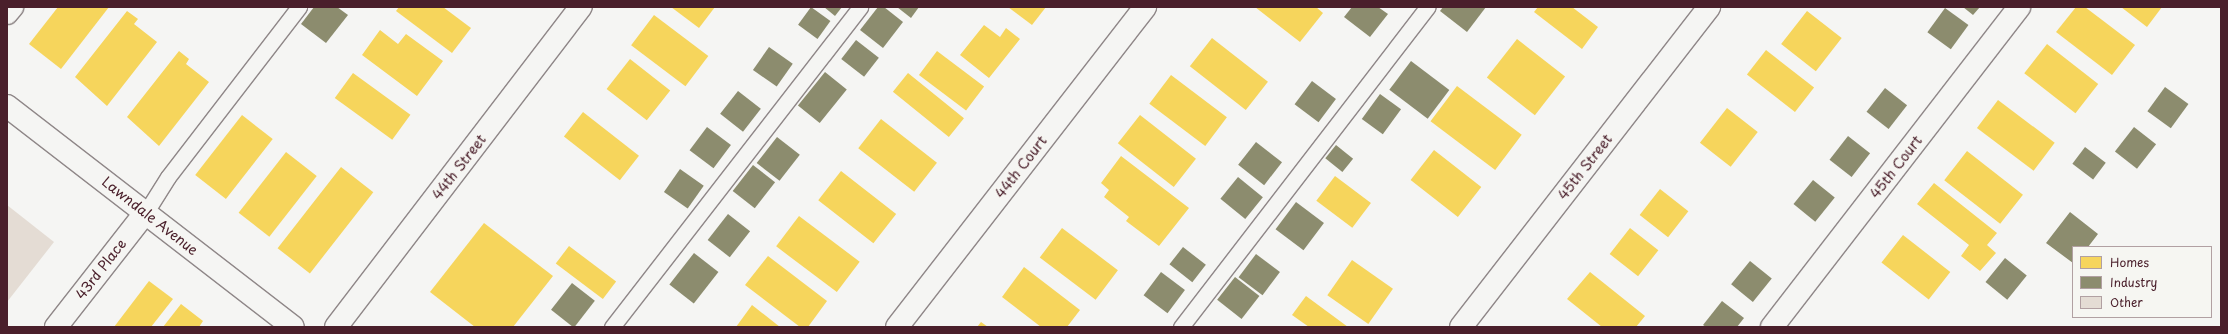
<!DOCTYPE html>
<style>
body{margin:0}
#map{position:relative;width:2228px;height:334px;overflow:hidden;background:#f5f5f3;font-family:"Playpen Sans",sans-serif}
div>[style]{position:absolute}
.homes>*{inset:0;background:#f6d55c;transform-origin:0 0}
.industry>*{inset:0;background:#8c8c6e;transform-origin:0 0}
.building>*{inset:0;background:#e4dcd4}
.roads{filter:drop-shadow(1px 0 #8f8788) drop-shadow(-1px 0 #8f8788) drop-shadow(0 1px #8f8788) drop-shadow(0 -1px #8f8788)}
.lane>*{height:15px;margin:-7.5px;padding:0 7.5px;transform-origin:7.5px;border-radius:7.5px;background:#f5f5f3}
.street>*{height:22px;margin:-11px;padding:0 11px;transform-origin:11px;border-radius:11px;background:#f5f5f3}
.secondary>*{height:22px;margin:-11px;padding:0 11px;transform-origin:11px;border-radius:11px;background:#f5f5f3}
span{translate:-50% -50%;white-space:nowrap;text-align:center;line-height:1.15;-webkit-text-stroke:4px #f6f6f2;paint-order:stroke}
.street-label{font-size:14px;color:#4a1f2b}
.frame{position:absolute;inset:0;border:8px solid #4a1f2b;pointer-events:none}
.legend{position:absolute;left:2072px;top:246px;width:140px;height:72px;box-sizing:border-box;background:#f6f6f2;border:1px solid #b1a0a2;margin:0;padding:5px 7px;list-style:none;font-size:12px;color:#4a1f2b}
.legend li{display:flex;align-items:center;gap:8px;height:20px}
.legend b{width:20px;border:1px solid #b1a0a2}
</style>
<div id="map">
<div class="homes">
<div style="clip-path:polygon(58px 7px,109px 7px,61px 69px,29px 44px)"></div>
<div style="clip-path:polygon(399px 7px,443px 7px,471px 28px,452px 53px,396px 11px)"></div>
<div style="clip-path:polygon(671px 7px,715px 7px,699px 28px)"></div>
<div style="clip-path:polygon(1008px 7px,1046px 7px,1032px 25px)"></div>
<div style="clip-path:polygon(1255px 7px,1316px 7px,1323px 13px,1300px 42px)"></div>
<div style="clip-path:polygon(1538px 7px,1572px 7px,1598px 27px,1582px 49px,1534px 12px)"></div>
<div style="clip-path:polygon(2076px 7px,2085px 7px,2135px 45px,2112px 75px,2056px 32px)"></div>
<div style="clip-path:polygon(2121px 7px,2162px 7px,2147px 27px)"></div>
<div style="clip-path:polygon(127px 11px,138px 19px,134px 24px,157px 42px,107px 106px,75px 77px)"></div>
<div style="left:1807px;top:11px;width:44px;height:42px;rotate:38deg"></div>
<div style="left:654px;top:15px;width:68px;height:38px;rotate:37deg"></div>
<div style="clip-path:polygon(984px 25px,1000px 37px,1006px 28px,1020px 39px,989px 78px,960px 55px)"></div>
<div style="clip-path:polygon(380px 30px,398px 44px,406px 34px,443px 61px,417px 96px,362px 55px)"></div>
<div style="left:1212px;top:38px;width:71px;height:36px;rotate:38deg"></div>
<div style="left:1517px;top:39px;width:61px;height:49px;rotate:38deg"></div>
<div style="left:2047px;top:44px;width:65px;height:37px;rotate:38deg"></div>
<div style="left:1766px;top:50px;width:61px;height:31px;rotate:38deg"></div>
<div style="clip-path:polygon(179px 51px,189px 59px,186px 64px,209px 82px,159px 146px,127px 117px)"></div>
<div style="left:937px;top:51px;width:59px;height:30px;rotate:37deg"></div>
<div style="left:630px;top:59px;width:51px;height:38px;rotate:38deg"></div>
<div style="left:353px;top:73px;width:71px;height:31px;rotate:36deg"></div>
<div style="left:908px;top:73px;width:72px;height:24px;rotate:39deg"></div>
<div style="left:1171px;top:75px;width:70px;height:36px;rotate:37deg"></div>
<div style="left:1457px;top:86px;width:81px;height:44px;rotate:37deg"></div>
<div style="left:1998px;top:100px;width:71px;height:35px;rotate:37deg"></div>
<div style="left:1727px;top:108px;width:39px;height:44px;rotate:38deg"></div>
<div style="left:583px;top:112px;width:71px;height:31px;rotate:38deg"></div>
<div style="left:242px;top:115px;width:39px;height:76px;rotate:38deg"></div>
<div style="left:1140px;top:115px;width:71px;height:36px;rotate:38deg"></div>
<div style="left:881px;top:119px;width:71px;height:37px;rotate:38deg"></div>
<div style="left:1434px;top:150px;width:60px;height:38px;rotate:38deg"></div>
<div style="left:1967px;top:151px;width:71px;height:37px;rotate:38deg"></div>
<div style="left:286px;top:152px;width:39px;height:77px;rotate:38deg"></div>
<div style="clip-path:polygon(1121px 156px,1189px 208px,1159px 246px,1126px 221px,1129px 217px,1104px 197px,1109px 190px,1101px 183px)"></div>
<div style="left:341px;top:167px;width:41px;height:103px;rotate:38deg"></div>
<div style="left:841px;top:171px;width:70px;height:37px;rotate:38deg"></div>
<div style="left:1335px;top:176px;width:45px;height:31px;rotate:37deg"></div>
<div style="clip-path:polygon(1934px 183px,1997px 233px,1987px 245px,1996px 253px,1980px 271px,1961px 256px,1969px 245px,1917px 204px)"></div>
<div style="left:1660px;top:189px;width:36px;height:33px;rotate:38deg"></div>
<div style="left:799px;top:216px;width:76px;height:38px;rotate:37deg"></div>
<div style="clip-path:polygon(484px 223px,553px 276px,513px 327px,475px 327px,430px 292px)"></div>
<div style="left:1062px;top:228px;width:70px;height:37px;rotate:37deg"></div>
<div style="left:1630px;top:228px;width:36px;height:33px;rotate:38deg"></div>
<div style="left:1903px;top:235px;width:60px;height:35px;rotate:38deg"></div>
<div style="left:569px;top:246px;width:59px;height:22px;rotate:37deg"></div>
<div style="clip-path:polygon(768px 256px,827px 301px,808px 327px,800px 327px,745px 285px)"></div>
<div style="left:1352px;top:260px;width:50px;height:43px;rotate:35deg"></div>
<div style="clip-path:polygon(1024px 267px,1080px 310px,1067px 327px,1041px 327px,1002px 297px)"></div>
<div style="clip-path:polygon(1590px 272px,1645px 316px,1636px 327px,1602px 327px,1567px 299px)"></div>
<div style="clip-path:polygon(149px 281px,173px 299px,151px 327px,114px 327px)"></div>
<div style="clip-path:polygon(1306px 296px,1348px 327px,1309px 327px,1292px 315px)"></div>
<div style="clip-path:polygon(181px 304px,203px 321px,199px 327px,163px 327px)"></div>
<div style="clip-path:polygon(752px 305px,780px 327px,736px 327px)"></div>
<div style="clip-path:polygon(981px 322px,988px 327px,977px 327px)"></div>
</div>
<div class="industry">
<div style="clip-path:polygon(314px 7px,337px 7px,348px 15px,326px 43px,301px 24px)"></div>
<div style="left:811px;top:7px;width:24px;height:22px;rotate:36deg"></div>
<div style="clip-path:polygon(824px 7px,842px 7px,835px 16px)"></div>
<div style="clip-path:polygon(878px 7px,884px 7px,903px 22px,883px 48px,860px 30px)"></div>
<div style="clip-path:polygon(897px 7px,919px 7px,911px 18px)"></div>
<div style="clip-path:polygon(1352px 7px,1378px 7px,1388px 14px,1370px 37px,1344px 17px)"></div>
<div style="clip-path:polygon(1443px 7px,1486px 7px,1467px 32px,1440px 11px)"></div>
<div style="clip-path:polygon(1963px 7px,1980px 7px,1973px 15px)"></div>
<div style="left:1945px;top:8px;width:29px;height:30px;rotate:36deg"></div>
<div style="left:856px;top:40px;width:29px;height:24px;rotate:38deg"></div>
<div style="left:769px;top:47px;width:29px;height:28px;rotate:35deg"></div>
<div style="left:1411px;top:61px;width:48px;height:36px;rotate:37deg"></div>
<div style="left:825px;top:72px;width:28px;height:43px;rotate:39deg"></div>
<div style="left:1312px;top:81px;width:30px;height:29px;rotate:37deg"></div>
<div style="left:2165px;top:87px;width:29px;height:30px;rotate:36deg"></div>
<div style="left:1885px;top:88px;width:28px;height:30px;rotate:38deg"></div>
<div style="left:738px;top:91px;width:29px;height:29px;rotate:38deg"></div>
<div style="left:1380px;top:94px;width:26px;height:31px;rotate:36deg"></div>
<div style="left:707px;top:127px;width:30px;height:29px;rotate:37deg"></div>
<div style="left:2134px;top:127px;width:28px;height:31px;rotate:38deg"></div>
<div style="left:1848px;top:136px;width:28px;height:30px;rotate:38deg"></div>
<div style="left:777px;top:137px;width:29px;height:33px;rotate:38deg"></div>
<div style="left:1256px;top:142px;width:33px;height:29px;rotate:38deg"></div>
<div style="left:1336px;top:145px;width:22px;height:17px;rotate:39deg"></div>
<div style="left:2085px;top:147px;width:26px;height:21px;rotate:37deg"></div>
<div style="left:753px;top:165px;width:28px;height:33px;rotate:38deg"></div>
<div style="left:680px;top:169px;width:29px;height:28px;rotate:35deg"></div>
<div style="left:1238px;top:177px;width:32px;height:28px;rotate:39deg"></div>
<div style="left:1813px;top:180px;width:28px;height:31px;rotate:39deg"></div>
<div style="left:1296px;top:202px;width:35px;height:34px;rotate:37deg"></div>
<div style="clip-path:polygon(2070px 212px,2098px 234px,2088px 247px,2073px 247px,2073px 263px,2046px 243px)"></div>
<div style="left:728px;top:214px;width:28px;height:33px;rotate:38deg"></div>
<div style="left:1183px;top:247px;width:29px;height:22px;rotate:38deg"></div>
<div style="left:694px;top:253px;width:31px;height:40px;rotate:38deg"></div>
<div style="left:1256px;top:254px;width:30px;height:29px;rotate:37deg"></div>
<div style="left:2005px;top:258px;width:28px;height:31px;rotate:39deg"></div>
<div style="left:1750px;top:261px;width:28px;height:30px;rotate:39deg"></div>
<div style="left:1161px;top:272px;width:30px;height:29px;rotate:37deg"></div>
<div style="left:1235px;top:277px;width:31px;height:29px;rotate:38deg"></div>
<div style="left:572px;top:283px;width:29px;height:34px;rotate:38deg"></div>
<div style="clip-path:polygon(1722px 301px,1744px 318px,1737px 327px,1706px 327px,1703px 325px)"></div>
</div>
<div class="building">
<div style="clip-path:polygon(7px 205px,54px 242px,7px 302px)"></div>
</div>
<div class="roads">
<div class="lane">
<div style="left:146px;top:212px;width:41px;rotate:-57.8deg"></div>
<div style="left:168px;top:177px;width:215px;rotate:-52.4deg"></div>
<div style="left:612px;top:327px;width:405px;rotate:-52.2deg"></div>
<div style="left:1181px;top:327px;width:404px;rotate:-52.4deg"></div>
</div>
<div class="street">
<div style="left:7px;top:13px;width:8px;rotate:-50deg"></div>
<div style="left:56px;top:327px;width:146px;rotate:-52deg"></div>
<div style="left:336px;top:327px;width:403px;rotate:-52.6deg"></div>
<div style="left:897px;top:327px;width:405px;rotate:-52.2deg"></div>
<div style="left:1461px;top:327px;width:405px;rotate:-52.2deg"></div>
<div style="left:1772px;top:327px;width:404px;rotate:-52.3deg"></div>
</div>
<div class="secondary">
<div style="left:7px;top:106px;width:361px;rotate:37.7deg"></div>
</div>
</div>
<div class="street-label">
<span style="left:459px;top:167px;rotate:-52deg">44th Street</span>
<span style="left:1021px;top:167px;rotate:-52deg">44th Court</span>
<span style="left:1585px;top:167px;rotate:-52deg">45th Street</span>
<span style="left:1896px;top:167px;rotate:-52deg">45th Court</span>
<span style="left:150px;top:216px;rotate:38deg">Lawndale Avenue</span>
<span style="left:101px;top:269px;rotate:-52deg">43rd Place</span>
</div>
<div class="frame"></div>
<ul class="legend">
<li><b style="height:11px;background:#f6d55c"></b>Homes</li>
<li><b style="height:11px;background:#8c8c6e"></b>Industry</li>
<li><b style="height:11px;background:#e4dcd4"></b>Other</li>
</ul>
</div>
